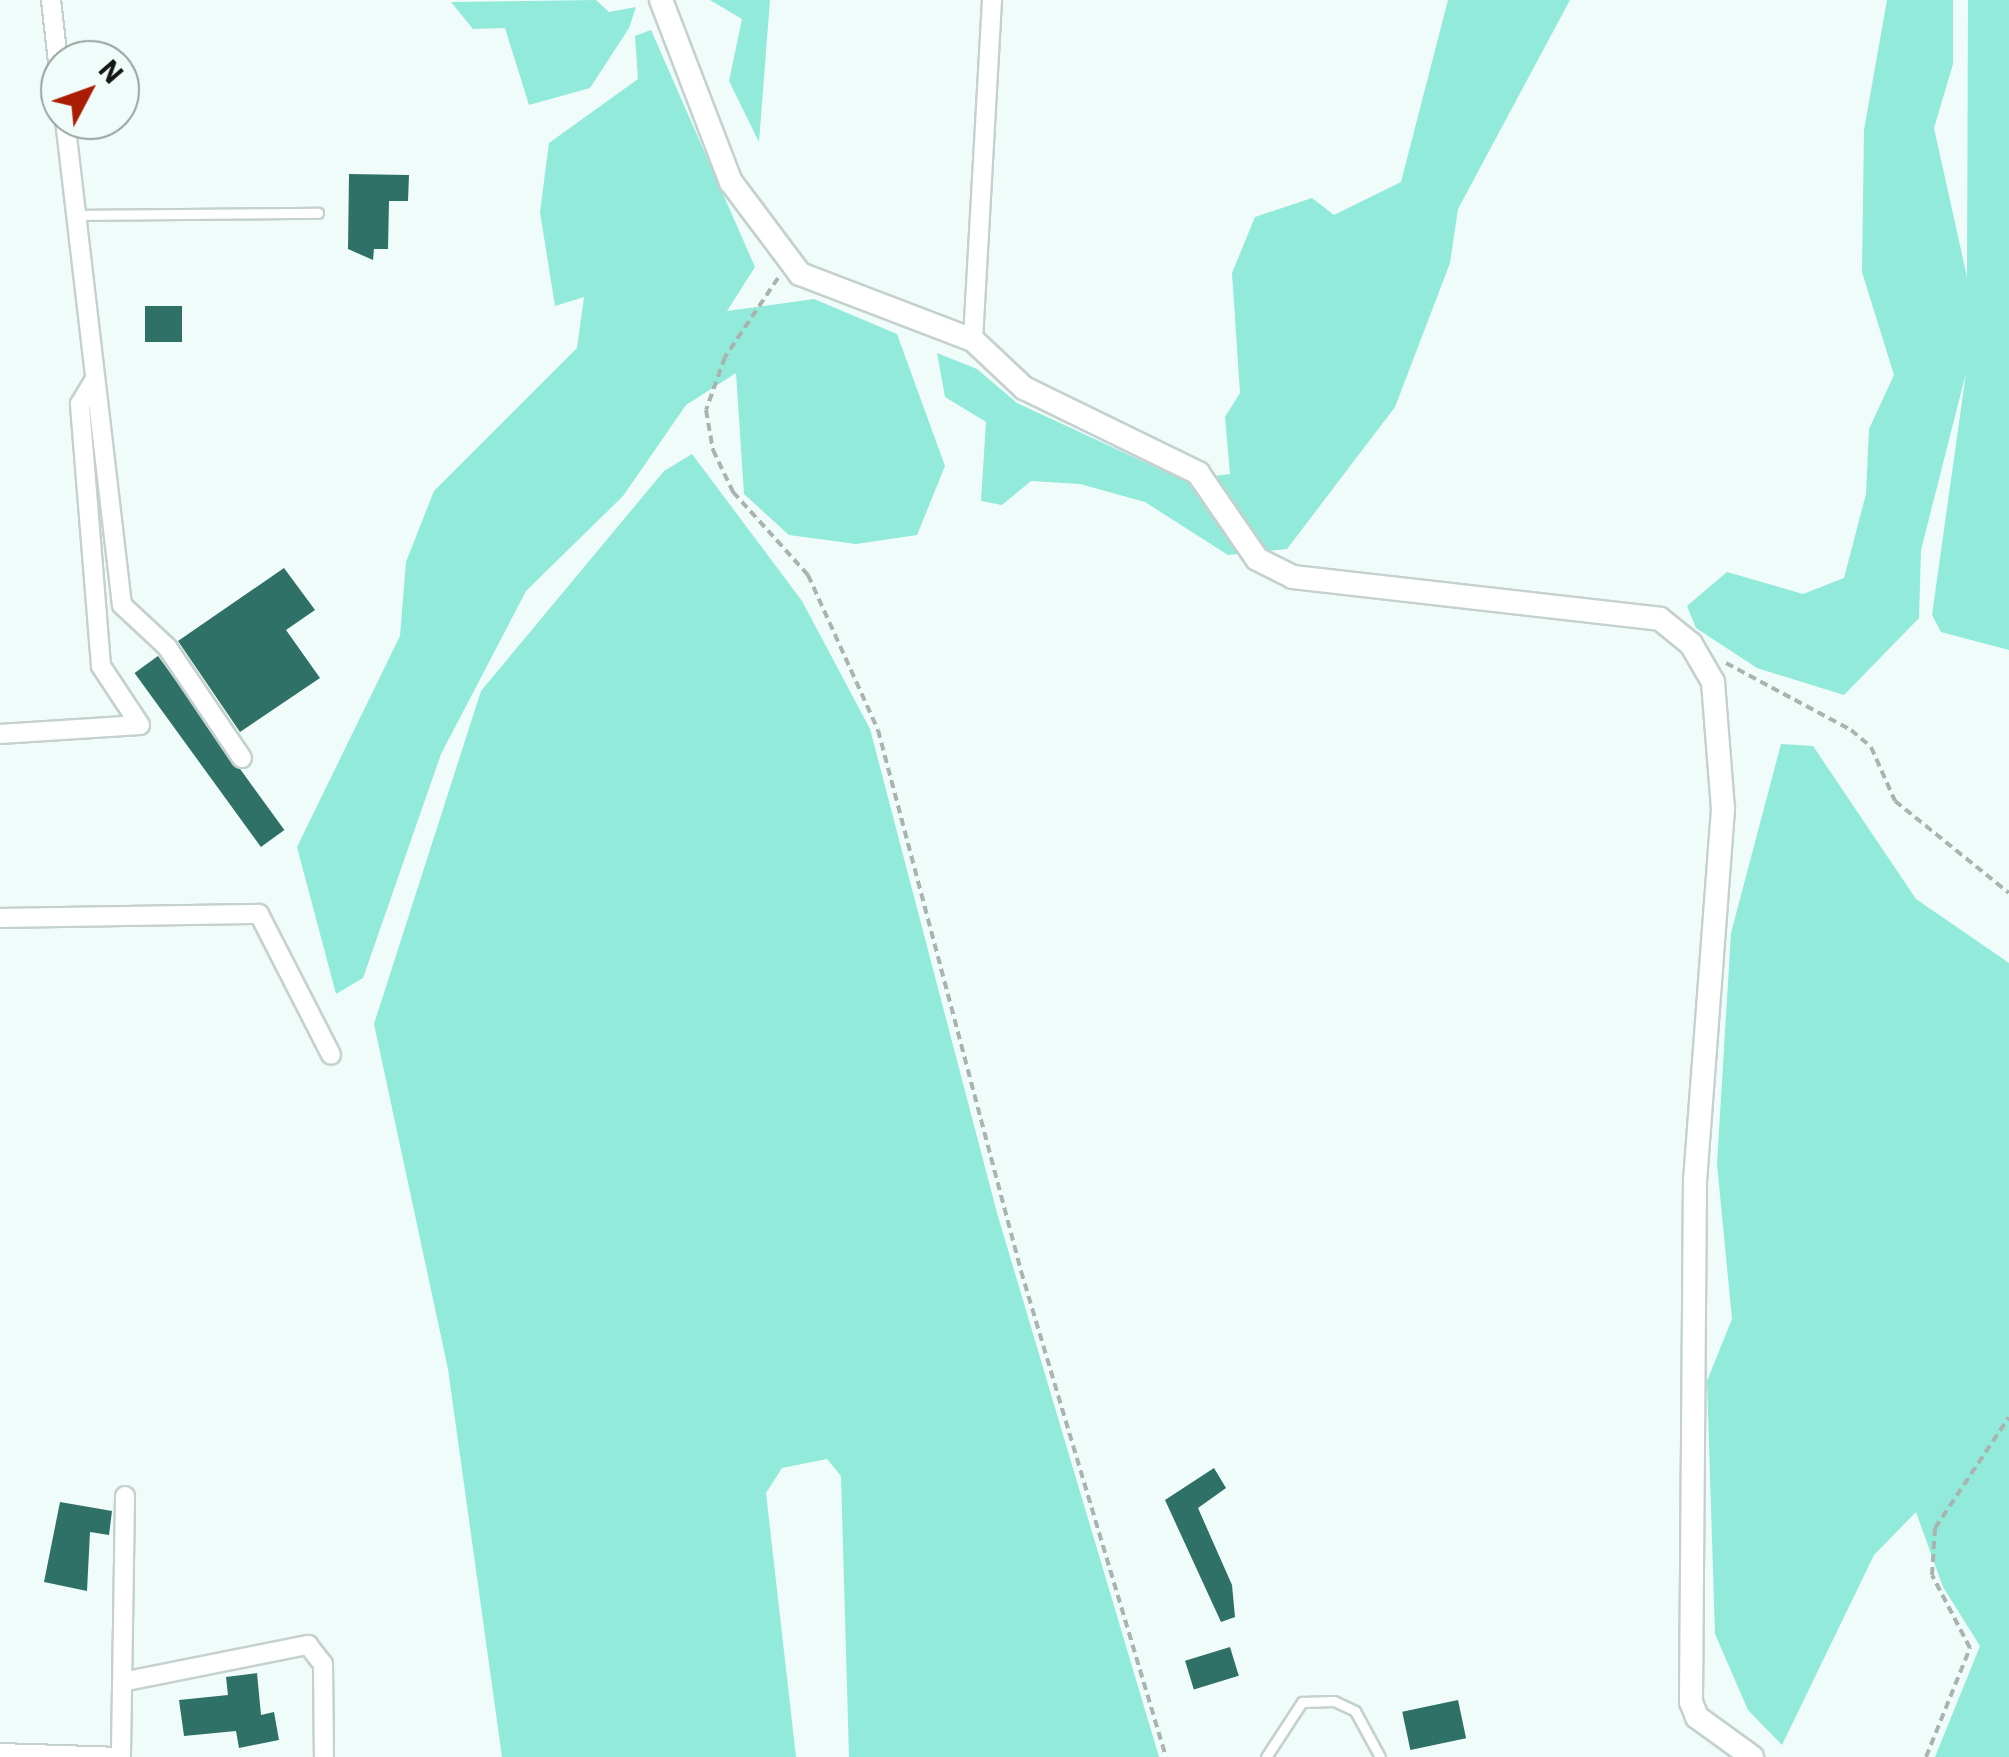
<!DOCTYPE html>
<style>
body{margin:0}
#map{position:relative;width:2009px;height:1757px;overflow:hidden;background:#effcf9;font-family:"IBM Plex Sans",sans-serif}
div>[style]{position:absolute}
.green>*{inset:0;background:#92eada}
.building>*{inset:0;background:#2f7167;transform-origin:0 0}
.path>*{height:4px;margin-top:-2px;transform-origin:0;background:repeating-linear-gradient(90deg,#a9b3b0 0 8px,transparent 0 13px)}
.roads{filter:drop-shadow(2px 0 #c4d1ce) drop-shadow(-2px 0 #c4d1ce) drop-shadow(0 2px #c4d1ce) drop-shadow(0 -2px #c4d1ce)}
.service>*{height:9px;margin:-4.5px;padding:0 4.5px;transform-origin:4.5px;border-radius:4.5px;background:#fff}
.minor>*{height:18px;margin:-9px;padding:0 9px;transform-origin:9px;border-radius:9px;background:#fff}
.tertiary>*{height:22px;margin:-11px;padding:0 11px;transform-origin:11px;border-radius:11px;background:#fff}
span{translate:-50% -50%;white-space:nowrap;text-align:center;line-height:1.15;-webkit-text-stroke:9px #effcf9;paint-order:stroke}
.north{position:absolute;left:40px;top:40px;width:100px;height:100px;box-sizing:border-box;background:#effcf9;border:2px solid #97a09e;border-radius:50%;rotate:49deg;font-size:28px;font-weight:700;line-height:40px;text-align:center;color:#121615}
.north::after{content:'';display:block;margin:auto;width:35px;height:45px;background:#ab1c04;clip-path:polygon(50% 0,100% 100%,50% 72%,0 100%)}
</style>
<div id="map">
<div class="green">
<div style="clip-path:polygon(596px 0,609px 12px,636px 7px,629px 28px,590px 88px,529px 105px,505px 28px,473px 29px,451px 2px)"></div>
<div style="clip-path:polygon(710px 0,770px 0,759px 142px,729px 81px,742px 19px)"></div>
<div style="clip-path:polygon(1448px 0,1570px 0,1458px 209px,1450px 263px,1395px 407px,1287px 549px,1228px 555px,1145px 502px,1080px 484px,1031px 481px,1002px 505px,981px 501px,986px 422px,945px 397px,937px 353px,977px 369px,1017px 403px,1183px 480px,1230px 474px,1225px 417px,1240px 393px,1232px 273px,1255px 217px,1312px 198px,1334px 215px,1401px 182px)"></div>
<div style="clip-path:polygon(1887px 0,1953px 0,1953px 64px,1934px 128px,1967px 277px,1968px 0,2009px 0,2009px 650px,1941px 632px,1932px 615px,1966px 373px,1921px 550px,1919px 618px,1844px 695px,1757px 668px,1696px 628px,1687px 606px,1727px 572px,1803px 594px,1844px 578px,1866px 494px,1869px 429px,1894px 375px,1862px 272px,1864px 130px)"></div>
<div style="clip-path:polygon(651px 30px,755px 267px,727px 311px,814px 299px,897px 334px,945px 466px,917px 535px,856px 544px,789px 535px,744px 494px,736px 373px,686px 405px,623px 496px,526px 591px,441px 754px,363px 978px,336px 994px,297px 847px,400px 636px,406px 562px,434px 491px,577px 348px,584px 297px,555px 306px,540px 212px,549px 143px,638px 79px,635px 36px)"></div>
<div style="clip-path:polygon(692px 454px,802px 601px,870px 729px,997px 1213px,1159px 1757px,849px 1757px,841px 1476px,827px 1459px,782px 1468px,766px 1493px,796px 1757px,502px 1757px,448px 1369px,374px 1024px,481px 691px,664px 471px)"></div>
<div style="clip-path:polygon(1781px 744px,1813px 746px,1916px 899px,2009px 963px,2009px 1757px,1935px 1757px,1980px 1646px,1943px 1587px,1916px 1512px,1874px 1555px,1782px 1745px,1748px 1710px,1715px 1634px,1707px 1381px,1732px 1319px,1717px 1164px,1731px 933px)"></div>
</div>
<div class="building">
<div style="clip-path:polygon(349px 174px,409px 175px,408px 201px,389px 201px,388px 249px,374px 249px,373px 260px,348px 249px)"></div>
<div style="left:145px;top:306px;width:37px;height:36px"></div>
<div style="clip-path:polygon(284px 568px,315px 610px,286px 630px,320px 678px,240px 732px,178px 641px)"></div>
<div style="left:158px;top:656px;width:215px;height:29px;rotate:54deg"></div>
<div style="clip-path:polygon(1214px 1468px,1226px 1488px,1198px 1508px,1232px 1585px,1235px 1617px,1221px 1622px,1165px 1500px)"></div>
<div style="clip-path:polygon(60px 1502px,112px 1511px,109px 1535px,90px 1532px,87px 1591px,44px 1582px)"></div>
<div style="left:1230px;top:1647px;width:30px;height:47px;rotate:73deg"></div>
<div style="clip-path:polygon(257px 1673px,261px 1715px,274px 1712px,279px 1740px,239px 1748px,236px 1731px,184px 1736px,179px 1700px,228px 1695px,226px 1677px)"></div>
<div style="left:1458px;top:1700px;width:39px;height:57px;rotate:78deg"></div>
</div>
<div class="path">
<div style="left:778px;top:278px;width:95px;rotate:123.9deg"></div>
<div style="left:725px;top:357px;width:56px;rotate:109.7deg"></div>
<div style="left:706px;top:410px;width:41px;rotate:80.1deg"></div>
<div style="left:713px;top:450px;width:47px;rotate:64.5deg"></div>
<div style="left:733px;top:492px;width:112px;rotate:47.9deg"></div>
<div style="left:808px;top:575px;width:170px;rotate:65.7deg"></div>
<div style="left:878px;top:730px;width:560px;rotate:75.19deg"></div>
<div style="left:1021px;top:1271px;width:507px;rotate:73.39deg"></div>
<div style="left:1726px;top:663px;width:142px;rotate:28.2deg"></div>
<div style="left:1851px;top:730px;width:26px;rotate:40deg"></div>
<div style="left:1871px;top:747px;width:59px;rotate:66deg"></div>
<div style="left:1895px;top:801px;width:146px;rotate:38.9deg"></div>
<div style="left:1926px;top:1757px;width:118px;rotate:-68deg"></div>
<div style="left:1970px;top:1648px;width:82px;rotate:-117.5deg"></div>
<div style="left:1932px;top:1575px;width:47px;rotate:-86.3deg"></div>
<div style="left:1935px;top:1528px;width:133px;rotate:-56.3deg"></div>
</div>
<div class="roads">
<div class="service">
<div style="left:76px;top:215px;width:242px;rotate:-0.5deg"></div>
<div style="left:1266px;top:1757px;width:66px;rotate:-56.8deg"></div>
<div style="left:1302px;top:1702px;width:32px;rotate:-2deg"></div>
<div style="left:1334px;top:1701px;width:23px;rotate:25deg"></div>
<div style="left:1355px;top:1711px;width:52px;rotate:61.5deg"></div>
</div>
<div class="minor">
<div style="left:51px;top:0;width:80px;rotate:83.5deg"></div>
<div style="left:65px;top:120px;width:488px;rotate:83.3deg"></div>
<div style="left:122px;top:605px;width:62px;rotate:43deg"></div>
<div style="left:167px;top:647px;width:134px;rotate:56deg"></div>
<div style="left:973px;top:340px;width:341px;rotate:-86.8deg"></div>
<div style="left:0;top:734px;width:140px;rotate:-3.7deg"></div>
<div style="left:140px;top:725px;width:71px;rotate:-123.5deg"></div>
<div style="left:101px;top:666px;width:263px;rotate:-94.6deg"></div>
<div style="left:80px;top:404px;width:29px;rotate:-59deg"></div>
<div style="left:0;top:918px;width:259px;rotate:-0.9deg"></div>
<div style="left:259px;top:914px;width:158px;rotate:62.9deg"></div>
<div style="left:122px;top:1682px;width:190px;rotate:-11.3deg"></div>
<div style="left:308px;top:1645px;width:24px;rotate:52deg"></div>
<div style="left:323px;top:1664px;width:93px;rotate:89.4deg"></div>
<div style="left:121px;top:1752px;width:256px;rotate:-89.1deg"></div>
<div style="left:0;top:1753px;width:121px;rotate:1.9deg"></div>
</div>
<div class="tertiary">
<div style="left:661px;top:0;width:195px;rotate:69deg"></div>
<div style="left:731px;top:182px;width:115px;rotate:53.1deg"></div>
<div style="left:800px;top:274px;width:185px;rotate:20.9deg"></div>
<div style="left:973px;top:340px;width:70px;rotate:43.3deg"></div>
<div style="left:1024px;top:388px;width:194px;rotate:26deg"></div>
<div style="left:1198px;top:473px;width:104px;rotate:55.5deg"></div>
<div style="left:1257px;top:559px;width:40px;rotate:26.6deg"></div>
<div style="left:1293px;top:577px;width:369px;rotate:6.5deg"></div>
<div style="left:1660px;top:619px;width:40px;rotate:39deg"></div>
<div style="left:1691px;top:644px;width:44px;rotate:59.9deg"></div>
<div style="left:1713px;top:682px;width:127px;rotate:85.5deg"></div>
<div style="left:1723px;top:809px;width:371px;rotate:94.3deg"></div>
<div style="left:1695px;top:1179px;width:523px;rotate:90.44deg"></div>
<div style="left:1691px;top:1702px;width:16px;rotate:68deg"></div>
<div style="left:1697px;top:1717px;width:68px;rotate:36deg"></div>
</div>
</div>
<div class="north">N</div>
</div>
